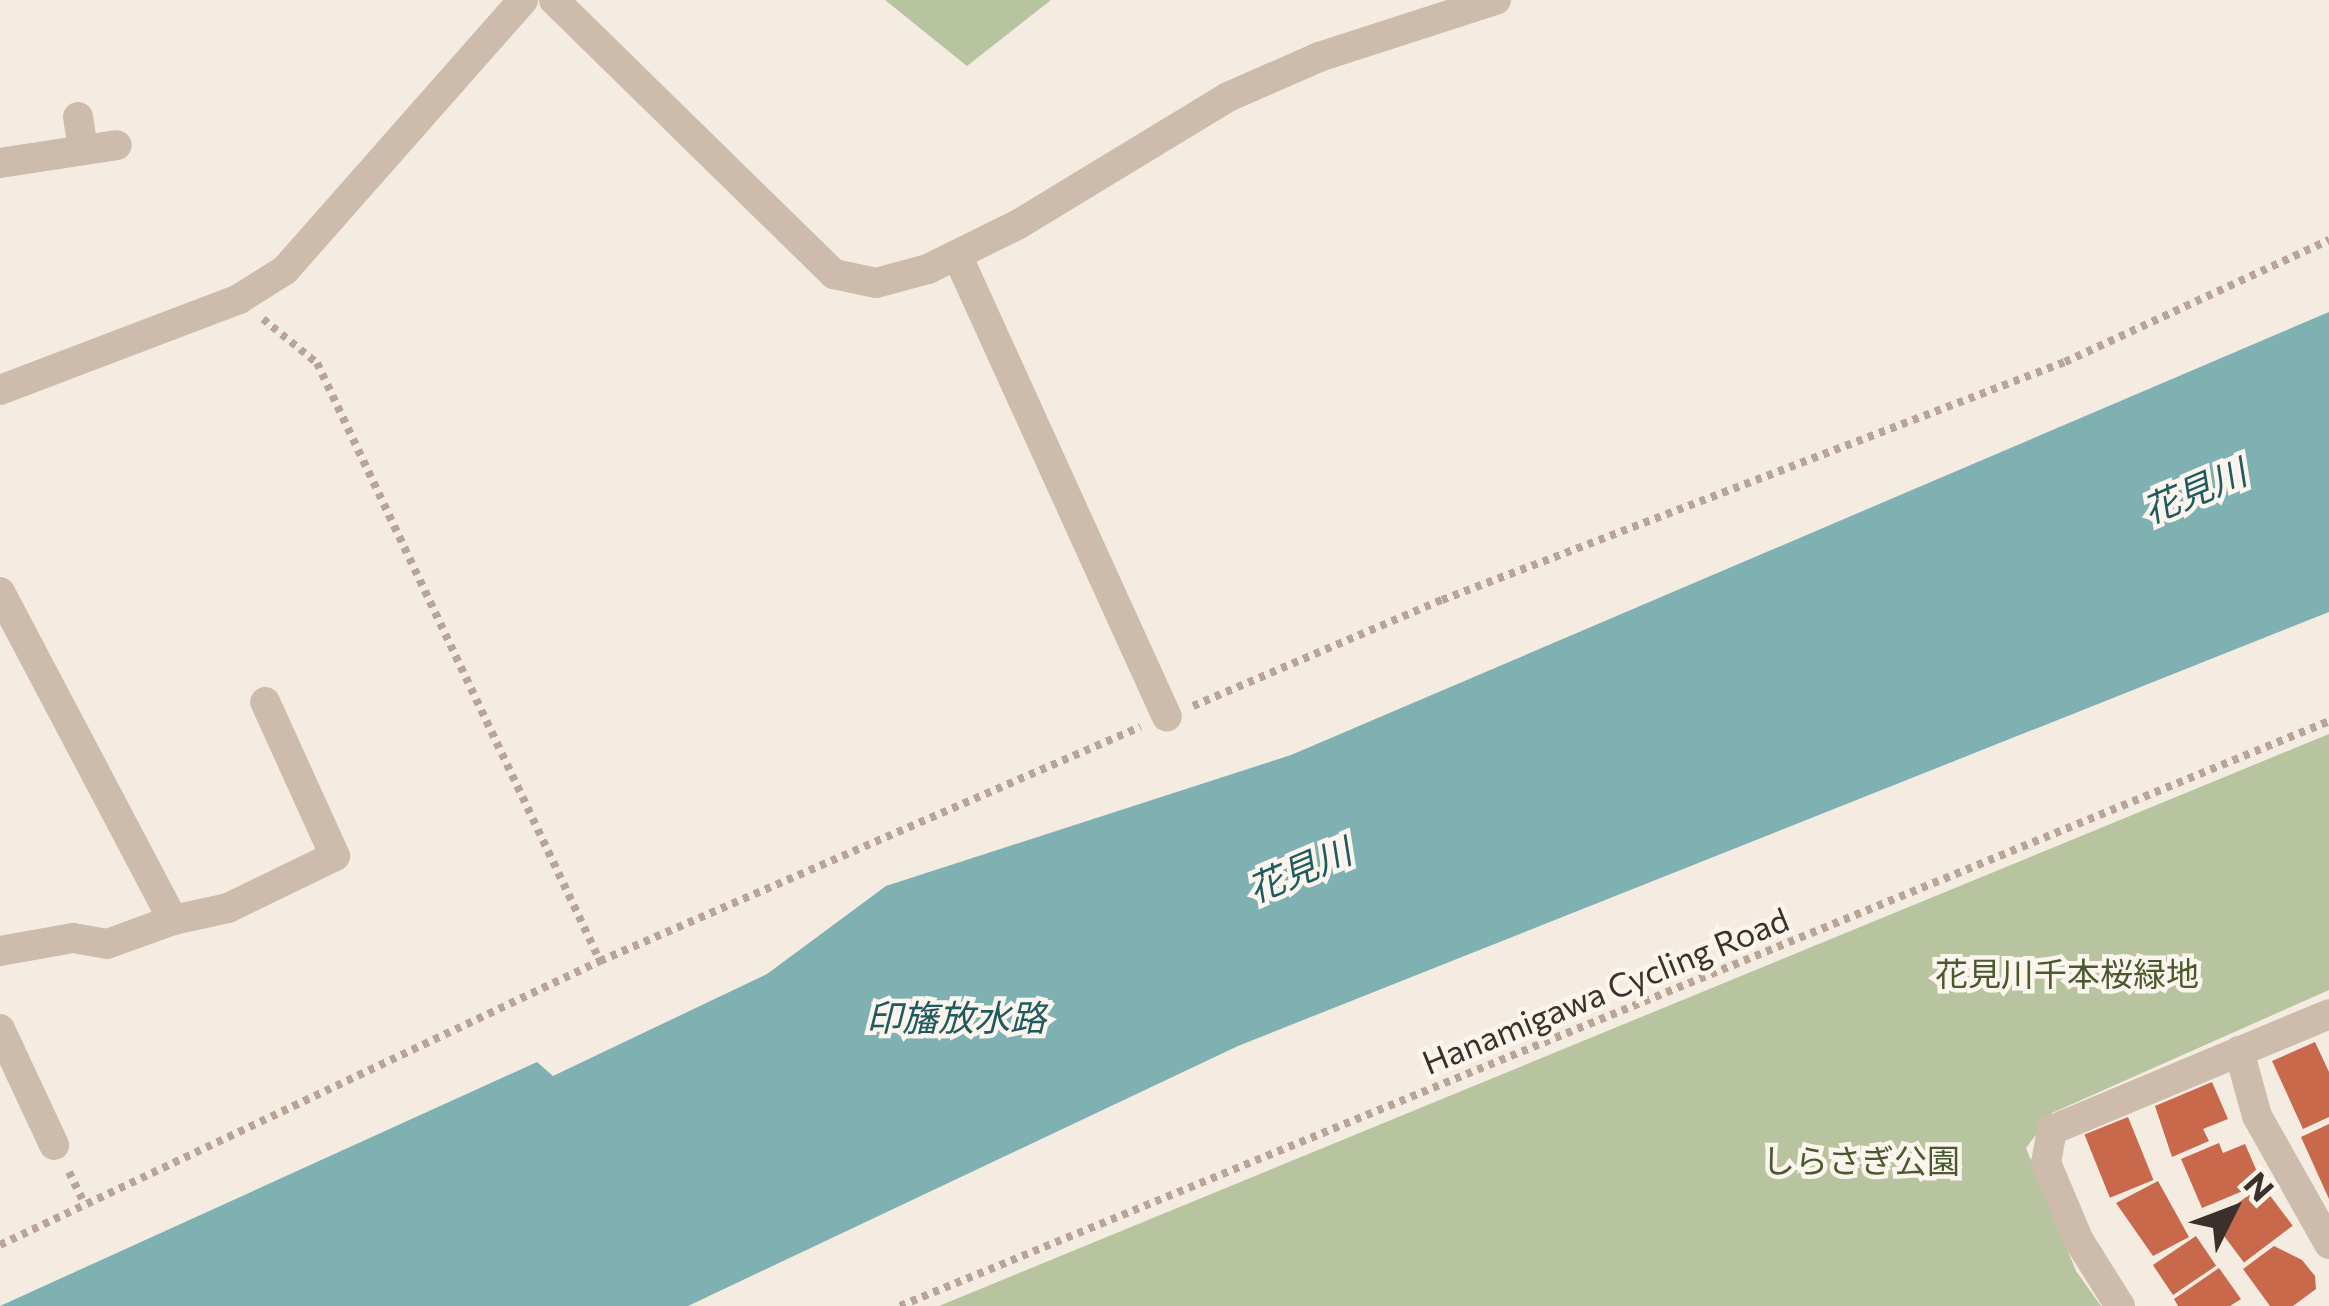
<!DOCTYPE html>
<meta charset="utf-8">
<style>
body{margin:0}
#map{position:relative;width:2329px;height:1306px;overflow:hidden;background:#f4ebe1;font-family:Commissioner,"Noto Sans JP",sans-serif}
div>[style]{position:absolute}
.green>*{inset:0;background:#b8c4a0}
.water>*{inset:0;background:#7fb0b2}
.building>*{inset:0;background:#c8694b;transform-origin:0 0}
.path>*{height:8px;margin-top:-4px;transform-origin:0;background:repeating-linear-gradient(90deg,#b9a596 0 6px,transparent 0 12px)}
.minor>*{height:30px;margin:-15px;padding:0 15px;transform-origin:15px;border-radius:15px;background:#cdbbac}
span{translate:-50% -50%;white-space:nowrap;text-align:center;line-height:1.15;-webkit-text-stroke:9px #fbf5ee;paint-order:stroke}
.park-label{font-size:33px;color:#4a5a2e}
.street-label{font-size:33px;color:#3b302b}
.water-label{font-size:36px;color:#1f5a5e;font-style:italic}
.north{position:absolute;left:2173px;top:1150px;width:120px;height:120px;-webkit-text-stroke:9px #fbf5ee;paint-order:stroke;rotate:48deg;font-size:33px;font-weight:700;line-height:48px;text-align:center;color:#3b302b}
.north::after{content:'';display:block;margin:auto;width:42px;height:54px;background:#3b302b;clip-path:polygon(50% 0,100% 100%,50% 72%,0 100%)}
</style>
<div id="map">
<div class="green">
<div style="clip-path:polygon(885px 0,1051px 0,967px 66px)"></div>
<div style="clip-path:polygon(2329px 734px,2329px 990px,2052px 1113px,2026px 1148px,2076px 1271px,2101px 1306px,939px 1306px)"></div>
</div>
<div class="water">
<div style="clip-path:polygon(2329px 312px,2329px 612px,1238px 1046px,688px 1306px,0 1306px,537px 1062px,553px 1076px,767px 974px,886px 886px,1291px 755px)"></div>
</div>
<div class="building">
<div style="clip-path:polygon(2315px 1042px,2329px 1072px,2329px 1117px,2303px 1129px,2272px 1061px)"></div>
<div style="clip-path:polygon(2212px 1082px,2228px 1119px,2203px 1129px,2209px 1141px,2172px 1157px,2155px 1106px)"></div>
<div style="left:2128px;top:1117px;width:68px;height:47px;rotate:68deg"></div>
<div style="clip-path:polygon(2329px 1124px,2329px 1199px,2301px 1137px)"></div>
<div style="clip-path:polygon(2219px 1143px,2223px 1153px,2245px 1144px,2262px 1183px,2202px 1208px,2181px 1159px)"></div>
<div style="clip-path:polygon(2158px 1181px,2189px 1237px,2153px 1256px,2116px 1203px)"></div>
<div style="left:2262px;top:1185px;width:51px;height:61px;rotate:53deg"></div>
<div style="left:2196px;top:1236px;width:36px;height:52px;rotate:56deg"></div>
<div style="clip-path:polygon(2274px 1246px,2302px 1260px,2315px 1276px,2316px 1289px,2293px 1306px,2270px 1306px,2243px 1269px)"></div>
<div style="clip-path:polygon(2219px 1268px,2241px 1299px,2230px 1306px,2178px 1306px,2174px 1299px)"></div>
</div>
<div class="path">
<div style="left:263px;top:319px;width:70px;rotate:39.2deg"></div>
<div style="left:317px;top:363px;width:662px;rotate:64.67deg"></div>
<div style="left:1193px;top:706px;width:271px;rotate:-23.1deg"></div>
<div style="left:1442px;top:600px;width:667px;rotate:-20.91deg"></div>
<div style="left:2065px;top:362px;width:291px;rotate:-24.8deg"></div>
<div style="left:69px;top:1172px;width:32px;rotate:64deg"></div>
<div style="left:0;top:1245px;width:664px;rotate:-25.33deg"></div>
<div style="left:600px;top:961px;width:589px;rotate:-23.43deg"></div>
<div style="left:900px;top:1306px;width:1544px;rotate:-22.26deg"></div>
</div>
<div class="minor">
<div style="left:554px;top:0;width:392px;rotate:44.4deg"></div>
<div style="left:834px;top:274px;width:43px;rotate:12.1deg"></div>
<div style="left:876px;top:283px;width:54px;rotate:-15.1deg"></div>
<div style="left:928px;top:269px;width:102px;rotate:-26.3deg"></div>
<div style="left:1019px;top:224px;width:245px;rotate:-31.3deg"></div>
<div style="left:1228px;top:97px;width:99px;rotate:-23.7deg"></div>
<div style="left:1319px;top:57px;width:186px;rotate:-17.9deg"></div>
<div style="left:78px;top:117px;width:33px;rotate:81deg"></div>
<div style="left:0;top:163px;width:118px;rotate:-8.7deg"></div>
<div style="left:957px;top:255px;width:507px;rotate:65.56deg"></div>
<div style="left:0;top:390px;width:256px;rotate:-20.8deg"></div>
<div style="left:239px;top:299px;width:54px;rotate:-32.2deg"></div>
<div style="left:285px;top:270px;width:360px;rotate:-48.6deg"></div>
<div style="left:0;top:592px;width:371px;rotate:62.2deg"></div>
<div style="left:173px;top:920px;width:56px;rotate:-12.3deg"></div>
<div style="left:228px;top:908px;width:119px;rotate:-25.9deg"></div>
<div style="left:335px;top:856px;width:169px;rotate:-114.4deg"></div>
<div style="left:0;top:951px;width:74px;rotate:-10.1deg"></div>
<div style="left:73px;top:938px;width:35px;rotate:10deg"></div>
<div style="left:107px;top:944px;width:70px;rotate:-20deg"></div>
<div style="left:0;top:1029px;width:128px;rotate:65deg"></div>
<div style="left:2239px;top:1051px;width:67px;rotate:74.5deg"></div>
<div style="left:2257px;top:1116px;width:147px;rotate:60.6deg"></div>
<div style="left:2120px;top:1306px;width:77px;rotate:-122.2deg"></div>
<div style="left:2079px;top:1241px;width:85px;rotate:-112.9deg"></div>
<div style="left:2046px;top:1163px;width:34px;rotate:-80deg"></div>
<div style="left:2052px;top:1130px;width:300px;rotate:-22.7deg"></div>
</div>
<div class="park-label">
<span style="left:2067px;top:973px">花見川千本桜緑地</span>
<span style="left:1861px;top:1160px">しらさぎ公園</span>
</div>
<div class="street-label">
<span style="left:1605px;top:990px;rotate:-22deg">Hanamigawa Cycling Road</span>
</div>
<div class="water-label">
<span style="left:2194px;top:490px;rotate:-23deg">花見川</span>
<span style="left:1299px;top:869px;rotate:-23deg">花見川</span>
<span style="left:956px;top:1017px">印旛放水路</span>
</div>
<div class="north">N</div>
</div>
